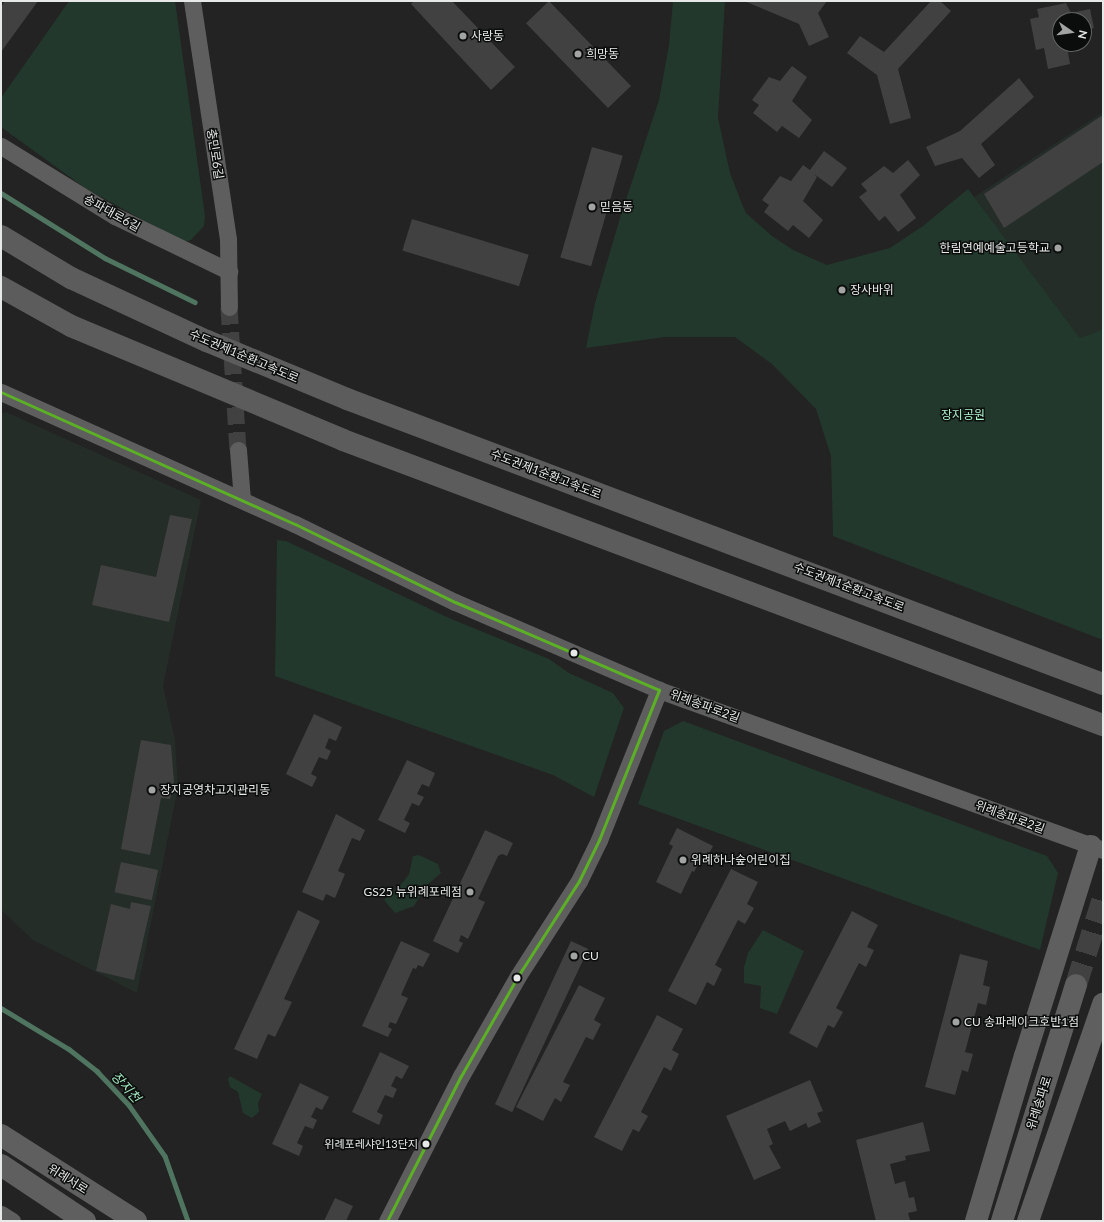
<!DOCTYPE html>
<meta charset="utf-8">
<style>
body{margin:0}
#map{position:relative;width:1104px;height:1222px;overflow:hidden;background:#222322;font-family:Lato,"Noto Sans KR",sans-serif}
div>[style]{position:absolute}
.built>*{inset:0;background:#252d28}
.green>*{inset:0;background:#23382c}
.stream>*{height:4.5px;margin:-2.25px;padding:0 2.25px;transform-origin:2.25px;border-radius:2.25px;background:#4f7460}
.building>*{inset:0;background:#404140;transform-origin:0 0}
.minor-tunnel>*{height:17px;margin-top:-8.5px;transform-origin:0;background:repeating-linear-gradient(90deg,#404140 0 17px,transparent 0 25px)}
.major-tunnel>*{height:22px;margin-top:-11px;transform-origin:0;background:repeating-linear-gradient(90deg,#404140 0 22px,transparent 0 33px)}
.minor>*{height:17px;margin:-8.5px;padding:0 8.5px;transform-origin:8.5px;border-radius:8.5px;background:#5e5e5e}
.major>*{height:22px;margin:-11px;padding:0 11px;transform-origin:11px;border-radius:11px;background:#5e5f5e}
.highway>*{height:22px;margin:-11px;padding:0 11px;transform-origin:11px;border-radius:11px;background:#5c5c5c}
.bus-1>*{height:3px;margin:-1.5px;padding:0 1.5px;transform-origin:1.5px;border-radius:1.5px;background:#5bb025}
.dots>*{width:11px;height:11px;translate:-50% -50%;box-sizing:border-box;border:2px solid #0b0d0c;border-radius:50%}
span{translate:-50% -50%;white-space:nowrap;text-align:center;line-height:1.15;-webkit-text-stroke:3px #0b0d0c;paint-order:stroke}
.bus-label{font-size:11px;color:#e7e9e8}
.right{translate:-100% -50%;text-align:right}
.poi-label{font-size:12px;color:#e7e9e8}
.left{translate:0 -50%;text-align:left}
.street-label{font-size:12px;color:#e7e9e8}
.park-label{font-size:12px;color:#adf3cc}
.water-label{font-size:13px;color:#a4eac3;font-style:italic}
.frame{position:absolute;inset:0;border:2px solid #e7e9e8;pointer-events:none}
.north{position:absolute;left:1052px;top:12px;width:40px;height:40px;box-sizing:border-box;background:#0b0d0c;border:1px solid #636564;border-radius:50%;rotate:103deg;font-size:11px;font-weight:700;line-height:16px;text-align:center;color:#e7e9e8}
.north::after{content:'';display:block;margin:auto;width:14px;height:18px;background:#a2a4a3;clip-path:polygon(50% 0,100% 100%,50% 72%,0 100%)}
</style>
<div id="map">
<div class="built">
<div style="clip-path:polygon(1103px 112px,1103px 329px,1080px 338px,974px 197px)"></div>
<div style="clip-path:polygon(6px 412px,201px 500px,163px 686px,175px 740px,178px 787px,137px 993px,33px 940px,1px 910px,1px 414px)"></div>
</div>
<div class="green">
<div style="clip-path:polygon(69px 1px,175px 1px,205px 216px,204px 226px,191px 240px,183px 242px,85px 188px,1px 127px,1px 98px)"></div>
<div style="clip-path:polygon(673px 1px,725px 1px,718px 118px,730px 173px,742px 204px,746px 213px,772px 236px,793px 250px,827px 265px,890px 248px,923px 226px,968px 189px,1080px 338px,1103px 329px,1103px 640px,833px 536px,831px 456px,816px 409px,772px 364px,735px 337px,665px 337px,586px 348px,595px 303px,620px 218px,659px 100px,669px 45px)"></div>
<div style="clip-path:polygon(277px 540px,286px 541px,449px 618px,549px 659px,569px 673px,613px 693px,624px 708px,594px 797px,553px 775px,275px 676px)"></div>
<div style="clip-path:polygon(683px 721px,1047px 856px,1058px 873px,1040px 950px,638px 804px,664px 731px)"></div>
<div style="clip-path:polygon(419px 855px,438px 864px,441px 873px,426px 886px,414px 906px,395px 913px,384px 900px,404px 881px,409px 874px,413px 856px)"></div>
<div style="clip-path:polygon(763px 930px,804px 951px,777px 1014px,760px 1008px,761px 986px,744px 983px,744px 967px,748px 953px)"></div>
<div style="clip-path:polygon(230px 1076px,262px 1094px,258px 1103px,259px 1112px,252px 1118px,243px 1113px,238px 1092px,230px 1087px,228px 1079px)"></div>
</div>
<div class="stream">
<div style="left:1px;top:193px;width:123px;rotate:32deg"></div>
<div style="left:105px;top:258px;width:100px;rotate:26.1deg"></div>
<div style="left:1px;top:1008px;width:79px;rotate:31.1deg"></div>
<div style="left:69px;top:1049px;width:36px;rotate:38deg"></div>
<div style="left:97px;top:1071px;width:47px;rotate:46.7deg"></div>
<div style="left:129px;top:1105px;width:62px;rotate:54.8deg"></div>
<div style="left:165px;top:1156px;width:69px;rotate:70.5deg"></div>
</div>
<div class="building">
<div style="clip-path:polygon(5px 1px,38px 1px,1px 52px,1px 7px)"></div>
<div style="clip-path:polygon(414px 1px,452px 1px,515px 67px,491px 90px,411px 4px)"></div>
<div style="left:549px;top:1px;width:118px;height:32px;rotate:46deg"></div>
<div style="clip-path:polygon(744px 1px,827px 1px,818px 13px,829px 37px,809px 46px,799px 24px)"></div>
<div style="clip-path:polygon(931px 1px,940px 1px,951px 11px,898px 69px,911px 118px,890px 124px,877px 75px,847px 53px,860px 36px,884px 52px)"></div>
<div style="clip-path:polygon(1066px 3px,1071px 13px,1090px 9px,1094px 28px,1084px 30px,1084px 20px,1060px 20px,1060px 44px,1069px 44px,1067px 47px,1070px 64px,1048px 69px,1044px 48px,1036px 50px,1030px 19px,1039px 17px,1037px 9px)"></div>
<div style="clip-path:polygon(792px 66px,807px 77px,792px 101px,812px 120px,799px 138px,782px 126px,777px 132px,753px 113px,759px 105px,752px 100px,769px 77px,780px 81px)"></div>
<div style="clip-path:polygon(1019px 78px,1034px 97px,981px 144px,995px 165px,979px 178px,962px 158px,935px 166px,926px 147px,960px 131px)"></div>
<div style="clip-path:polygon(1103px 115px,1103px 162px,1004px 228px,984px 194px)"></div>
<div style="left:592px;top:147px;width:32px;height:115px;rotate:16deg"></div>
<div style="clip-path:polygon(824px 151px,847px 168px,832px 187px,814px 174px,817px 177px,803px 201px,823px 220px,809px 238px,793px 225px,788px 231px,764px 212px,769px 205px,762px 200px,780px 176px,791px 181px,803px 165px,810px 170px)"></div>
<div style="clip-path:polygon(908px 160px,920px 175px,900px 195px,916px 218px,898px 232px,885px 216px,879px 221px,859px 197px,867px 191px,861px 184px,884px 166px,893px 173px)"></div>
<div style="left:412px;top:219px;width:122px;height:33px;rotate:17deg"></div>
<div style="clip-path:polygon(170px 515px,192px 519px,169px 622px,92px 605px,101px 565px,156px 577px)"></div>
<div style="clip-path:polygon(314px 714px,342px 727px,336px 741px,329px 738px,325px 748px,331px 751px,327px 760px,319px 757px,311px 774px,317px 777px,312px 787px,286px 774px)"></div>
<div style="clip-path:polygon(141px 740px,171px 745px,174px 782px,170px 799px,161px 798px,150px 855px,121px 849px)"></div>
<div style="clip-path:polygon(407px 760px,435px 773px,429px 787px,422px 784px,417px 794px,424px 797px,419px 806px,412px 803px,404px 820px,410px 823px,405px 833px,378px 820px)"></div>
<div style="clip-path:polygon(336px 814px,365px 830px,360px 841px,352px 838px,338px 871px,345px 874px,335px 898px,326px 894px,323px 901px,302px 892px)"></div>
<div style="clip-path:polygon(677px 828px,713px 846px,705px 861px,701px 859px,694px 872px,692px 871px,681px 894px,656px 882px,673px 846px,669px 844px)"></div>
<div style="clip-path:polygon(485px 830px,513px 843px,507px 856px,502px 854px,498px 856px,478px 899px,485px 902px,468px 939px,461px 935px,459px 941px,463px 943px,458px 953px,433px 941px)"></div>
<div style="left:121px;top:862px;width:38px;height:31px;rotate:12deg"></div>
<div style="clip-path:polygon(731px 869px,758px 882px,747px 904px,754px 908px,745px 924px,738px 920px,715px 965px,722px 969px,714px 986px,707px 982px,696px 1005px,668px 991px)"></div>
<div style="clip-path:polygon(131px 902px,151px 906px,134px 980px,96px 971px,111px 904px,130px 909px)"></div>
<div style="clip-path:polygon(298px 910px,320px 921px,284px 999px,292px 1002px,275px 1037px,268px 1034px,257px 1059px,234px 1049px)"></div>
<div style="clip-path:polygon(852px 911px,878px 925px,867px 947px,874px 950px,866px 967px,859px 963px,836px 1008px,843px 1012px,834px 1028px,828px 1025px,817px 1048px,789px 1033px)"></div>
<div style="clip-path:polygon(401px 941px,430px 954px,423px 967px,418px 965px,416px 969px,413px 968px,401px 995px,408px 998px,396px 1024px,390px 1022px,388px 1027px,392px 1029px,388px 1037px,362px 1026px)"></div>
<div style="left:571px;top:941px;width:19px;height:180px;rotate:25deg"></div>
<div style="clip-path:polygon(960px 954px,988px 961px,983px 985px,990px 987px,986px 1005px,978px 1003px,965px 1052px,973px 1054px,968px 1072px,962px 1070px,955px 1095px,925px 1087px)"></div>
<div style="clip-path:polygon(579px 985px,605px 998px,594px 1020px,601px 1024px,593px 1040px,586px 1037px,563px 1082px,570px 1085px,561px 1102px,555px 1098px,543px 1121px,516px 1107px)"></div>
<div style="clip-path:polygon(657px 1015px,683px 1029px,672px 1050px,679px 1054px,671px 1071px,664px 1067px,641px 1112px,648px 1116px,639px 1132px,633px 1129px,622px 1151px,594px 1137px)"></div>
<div style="clip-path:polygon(380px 1052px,409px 1066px,402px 1079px,396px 1076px,391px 1086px,397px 1089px,393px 1098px,385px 1095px,377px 1112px,383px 1115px,379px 1125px,352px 1112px)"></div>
<div style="clip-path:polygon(810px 1080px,823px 1111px,817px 1113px,821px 1122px,808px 1128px,806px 1123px,790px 1131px,785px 1121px,767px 1129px,773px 1144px,769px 1146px,781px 1168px,754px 1180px,726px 1116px)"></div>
<div style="clip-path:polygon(300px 1083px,329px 1097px,322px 1110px,316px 1107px,311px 1117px,317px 1120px,313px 1129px,305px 1126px,297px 1143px,303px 1146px,299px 1156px,272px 1144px)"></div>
<div style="clip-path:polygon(923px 1122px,930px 1151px,905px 1156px,906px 1160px,890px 1164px,895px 1184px,905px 1181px,909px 1198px,914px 1197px,917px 1211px,908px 1213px,910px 1220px,907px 1221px,876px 1221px,856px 1140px)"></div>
<div style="clip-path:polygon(335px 1198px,353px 1206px,346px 1221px,324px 1221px)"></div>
</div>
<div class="minor-tunnel">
<div style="left:229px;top:307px;width:143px;rotate:86.4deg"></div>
</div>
<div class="major-tunnel">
<div style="left:1076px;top:985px;width:90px;rotate:-72.6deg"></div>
</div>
<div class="minor">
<div style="left:192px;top:1px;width:241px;rotate:81.4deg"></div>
<div style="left:228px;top:239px;width:68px;rotate:89.2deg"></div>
<div style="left:1px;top:146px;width:134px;rotate:31.6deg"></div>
<div style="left:115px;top:216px;width:127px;rotate:25.8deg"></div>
<div style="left:1px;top:392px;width:322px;rotate:24.2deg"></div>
<div style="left:295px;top:524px;width:178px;rotate:26deg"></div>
<div style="left:455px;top:602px;width:222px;rotate:23.3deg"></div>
<div style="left:659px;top:690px;width:472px;rotate:19.8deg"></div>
<div style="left:238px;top:450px;width:50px;rotate:85.4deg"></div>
<div style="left:1px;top:1214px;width:13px;rotate:32deg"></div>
<div style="left:387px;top:1221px;width:163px;rotate:-63deg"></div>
<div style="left:461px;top:1076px;width:115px;rotate:-60.3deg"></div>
<div style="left:518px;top:976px;width:113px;rotate:-57.3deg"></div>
<div style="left:579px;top:881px;width:46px;rotate:-64deg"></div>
<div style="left:599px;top:840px;width:162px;rotate:-68.2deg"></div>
</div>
<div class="major">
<div style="left:1px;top:1135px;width:160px;rotate:32.5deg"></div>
<div style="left:1px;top:1165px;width:101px;rotate:33.7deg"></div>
<div style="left:976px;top:1221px;width:172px;rotate:-73.5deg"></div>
<div style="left:1025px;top:1056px;width:220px;rotate:-72.6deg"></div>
<div style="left:1002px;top:1221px;width:247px;rotate:-72.6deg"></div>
<div style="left:1028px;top:1221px;width:230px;rotate:-70.9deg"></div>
</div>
<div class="highway">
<div style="left:1px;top:236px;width:82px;rotate:31deg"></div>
<div style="left:71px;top:278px;width:150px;rotate:24.9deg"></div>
<div style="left:207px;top:341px;width:152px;rotate:22.5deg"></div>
<div style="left:347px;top:399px;width:808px;rotate:20.66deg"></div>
<div style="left:1px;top:287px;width:80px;rotate:29.1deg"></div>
<div style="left:71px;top:326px;width:295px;rotate:22.7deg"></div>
<div style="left:343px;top:440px;width:812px;rotate:20.56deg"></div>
</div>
<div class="bus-1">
<div style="left:1px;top:392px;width:322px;rotate:24.2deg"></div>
<div style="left:295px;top:524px;width:178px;rotate:26deg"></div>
<div style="left:455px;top:602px;width:222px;rotate:23.3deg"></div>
<div style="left:387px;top:1221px;width:163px;rotate:-63deg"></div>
<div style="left:461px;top:1076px;width:115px;rotate:-60.3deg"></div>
<div style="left:518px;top:976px;width:113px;rotate:-57.3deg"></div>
<div style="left:579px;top:881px;width:46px;rotate:-64deg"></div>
<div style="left:599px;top:840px;width:162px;rotate:-68.2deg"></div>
</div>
<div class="dots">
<div style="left:463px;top:36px;background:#a2a4a3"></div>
<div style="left:578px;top:54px;background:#a2a4a3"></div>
<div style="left:592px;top:207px;background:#a2a4a3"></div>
<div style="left:1058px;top:248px;background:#a2a4a3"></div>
<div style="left:842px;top:290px;background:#a2a4a3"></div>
<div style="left:574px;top:653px;background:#e7e9e8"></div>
<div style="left:152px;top:790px;background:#a2a4a3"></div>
<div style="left:683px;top:860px;background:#a2a4a3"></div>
<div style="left:470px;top:892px;background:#a2a4a3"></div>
<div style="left:574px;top:956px;background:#a2a4a3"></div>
<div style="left:517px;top:978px;background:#e7e9e8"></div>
<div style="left:956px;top:1022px;background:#a2a4a3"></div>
<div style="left:426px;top:1144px;background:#e7e9e8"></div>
</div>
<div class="bus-label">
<span class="right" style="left:418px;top:1144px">위례포레샤인13단지</span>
</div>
<div class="poi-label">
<span class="left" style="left:471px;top:36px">사랑동</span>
<span class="left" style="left:586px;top:54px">희망동</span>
<span class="left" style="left:600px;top:207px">믿음동</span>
<span class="right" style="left:1050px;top:248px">한림연예예술고등학교</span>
<span class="left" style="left:850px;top:290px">장사바위</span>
<span class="left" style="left:160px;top:790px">장지공영차고지관리동</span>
<span class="left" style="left:691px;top:860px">위례하나숲어린이집</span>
<span class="right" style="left:462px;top:892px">GS25 뉴위례포레점</span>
<span class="left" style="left:582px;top:956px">CU</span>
<span class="left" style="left:964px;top:1022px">CU 송파레이크호반1점</span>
</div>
<div class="street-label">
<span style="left:215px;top:154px;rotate:81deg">충민로6길</span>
<span style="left:112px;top:213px;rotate:29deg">송파대로6길</span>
<span style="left:244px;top:356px;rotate:23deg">수도권제1순환고속도로</span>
<span style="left:546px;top:474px;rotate:21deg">수도권제1순환고속도로</span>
<span style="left:849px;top:587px;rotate:21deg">수도권제1순환고속도로</span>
<span style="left:705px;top:706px;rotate:20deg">위례송파로2길</span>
<span style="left:1010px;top:817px;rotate:20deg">위례송파로2길</span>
<span style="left:1039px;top:1103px;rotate:-72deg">위례송파로</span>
<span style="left:68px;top:1179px;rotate:32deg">위례서로</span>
</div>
<div class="park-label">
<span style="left:963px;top:415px">장지공원</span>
</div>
<div class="water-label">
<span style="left:126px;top:1087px;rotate:48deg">장지천</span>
</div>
<div class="frame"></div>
<div class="north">N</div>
</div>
